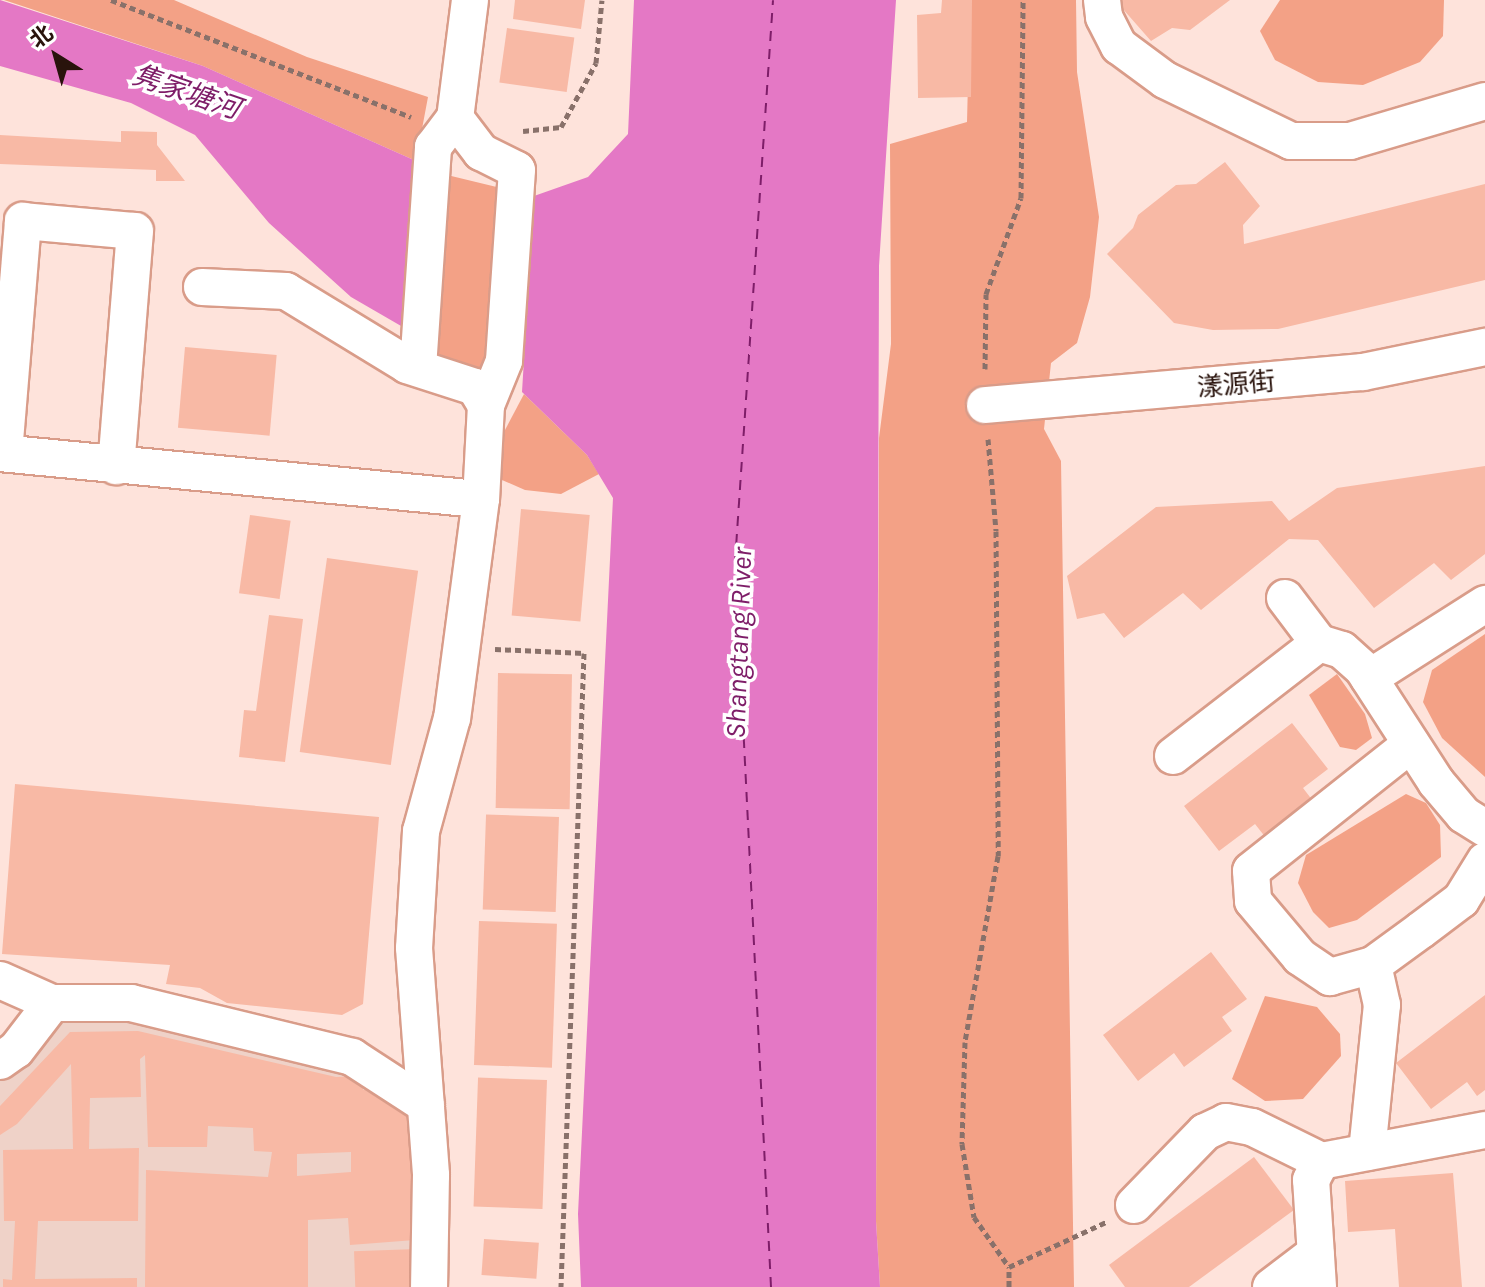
<!DOCTYPE html>
<meta charset="utf-8">
<style>
body{margin:0}
#map{position:relative;width:1485px;height:1287px;overflow:hidden;background:#fee3db;font-family:Karla,"Noto Sans SC",sans-serif}
div>[style]{position:absolute}
.built>*{inset:0;background:#efd2c8}
.green>*{inset:0;background:#f3a186}
.water>*{inset:0;background:#e478c5}
.ferry>*{height:2px;margin-top:-1px;transform-origin:0;background:repeating-linear-gradient(90deg,#7e1d68 0 10px,transparent 0 18px)}
.building>*{inset:0;background:#f8b9a5;transform-origin:0 0}
.path>*{height:5px;margin-top:-2.5px;transform-origin:0;background:repeating-linear-gradient(90deg,#89716a 0 6px,transparent 0 10px)}
.roads{filter:drop-shadow(2px 0 #d99c89) drop-shadow(-2px 0 #d99c89) drop-shadow(0 2px #d99c89) drop-shadow(0 -2px #d99c89)}
.minor>*{height:36px;margin:-18px;padding:0 18px;transform-origin:18px;border-radius:18px;background:#fff}
span{translate:-50% -50%;white-space:nowrap;text-align:center;line-height:1.15;-webkit-text-stroke:7px #fff;paint-order:stroke}
.street-label{font-size:26px;color:#29130c}
.water-label{font-size:28px;color:#7e1d68;font-style:italic}
.north{position:absolute;left:16px;top:16px;width:80px;height:80px;-webkit-text-stroke:6px #fff;paint-order:stroke;rotate:323deg;font-size:22px;font-weight:700;line-height:32px;text-align:center;color:#29130c}
.north::after{content:'';display:block;margin:auto;width:28px;height:36px;background:#29130c;clip-path:polygon(50% 0,100% 100%,50% 72%,0 100%)}
</style>
<div id="map">
<div class="built">
<div style="clip-path:polygon(124px 1016px,350px 1066px,417px 1113px,414px 1287px,0 1287px,0 1077px,58px 1021px)"></div>
</div>
<div class="green">
<div style="clip-path:polygon(4px 0,174px 0,307px 57px,428px 97px,416px 161px,203px 66px)"></div>
<div style="clip-path:polygon(970px 0,1076px 0,1077px 72px,1099px 217px,1090px 297px,1077px 343px,1051px 363px,1044px 429px,1061px 461px,1074px 1287px,880px 1287px,876px 1221px,879px 438px,891px 344px,890px 144px,967px 122px)"></div>
<div style="clip-path:polygon(1280px 0,1444px 0,1443px 36px,1420px 62px,1363px 85px,1318px 82px,1275px 60px,1260px 31px)"></div>
<div style="clip-path:polygon(443px 174px,513px 191px,488px 359px,475px 376px,433px 354px)"></div>
<div style="clip-path:polygon(524px 394px,587px 455px,599px 474px,561px 494px,525px 490px,502px 480px,496px 447px)"></div>
<div style="clip-path:polygon(1485px 634px,1485px 777px,1442px 738px,1423px 702px,1432px 670px)"></div>
<div style="clip-path:polygon(1337px 674px,1365px 714px,1372px 738px,1356px 750px,1340px 747px,1309px 695px)"></div>
<div style="clip-path:polygon(1406px 794px,1426px 803px,1440px 825px,1441px 857px,1357px 920px,1329px 928px,1313px 912px,1298px 883px,1306px 855px)"></div>
<div style="clip-path:polygon(1265px 996px,1317px 1007px,1340px 1034px,1341px 1056px,1303px 1099px,1265px 1101px,1232px 1079px)"></div>
</div>
<div class="water">
<div style="clip-path:polygon(0 0,203px 66px,416px 161px,408px 330px,351px 297px,269px 223px,195px 135px,131px 103px,0 66px)"></div>
<div style="clip-path:polygon(634px 0,896px 0,879px 266px,876px 1221px,880px 1287px,581px 1287px,578px 1214px,613px 498px,587px 455px,522px 392px,534px 196px,588px 177px,628px 134px)"></div>
</div>
<div class="ferry">
<div style="left:771px;top:1287px;width:726px;rotate:-92.84deg"></div>
<div style="left:735px;top:562px;width:563px;rotate:-86.13deg"></div>
</div>
<div class="building">
<div style="clip-path:polygon(515px 0,585px 0,581px 29px,513px 19px)"></div>
<div style="clip-path:polygon(942px 0,972px 0,971px 97px,918px 98px,917px 15px,941px 13px)"></div>
<div style="clip-path:polygon(1115px 0,1230px 0,1190px 30px,1172px 28px,1151px 41px)"></div>
<div style="left:507px;top:28px;width:68px;height:55px;rotate:8deg"></div>
<div style="clip-path:polygon(121px 131px,157px 132px,157px 145px,185px 181px,156px 181px,156px 170px,0 164px,0 135px,121px 142px)"></div>
<div style="clip-path:polygon(1225px 162px,1260px 206px,1243px 225px,1244px 244px,1485px 184px,1485px 280px,1278px 329px,1213px 330px,1174px 323px,1107px 254px,1133px 228px,1138px 215px,1176px 185px,1196px 184px)"></div>
<div style="left:185px;top:347px;width:92px;height:81px;rotate:5deg"></div>
<div style="clip-path:polygon(1485px 466px,1485px 554px,1451px 580px,1434px 563px,1374px 608px,1318px 540px,1289px 539px,1201px 610px,1183px 593px,1124px 638px,1104px 613px,1077px 619px,1067px 576px,1156px 507px,1272px 501px,1289px 521px,1337px 488px)"></div>
<div style="left:521px;top:509px;width:69px;height:107px;rotate:5deg"></div>
<div style="left:250px;top:515px;width:41px;height:79px;rotate:8deg"></div>
<div style="left:327px;top:558px;width:92px;height:196px;rotate:8deg"></div>
<div style="clip-path:polygon(269px 615px,303px 619px,285px 762px,239px 757px,244px 710px,256px 711px)"></div>
<div style="left:498px;top:673px;width:74px;height:135px;rotate:1deg"></div>
<div style="clip-path:polygon(1292px 723px,1328px 769px,1303px 788px,1313px 801px,1266px 838px,1255px 824px,1219px 851px,1184px 806px)"></div>
<div style="clip-path:polygon(15px 784px,379px 817px,363px 1004px,342px 1015px,227px 1003px,200px 988px,166px 984px,170px 965px,2px 954px)"></div>
<div style="left:559px;top:817px;width:95px;height:73px;rotate:92deg"></div>
<div style="left:479px;top:921px;width:78px;height:144px;rotate:2deg"></div>
<div style="clip-path:polygon(1211px 952px,1247px 999px,1222px 1017px,1232px 1031px,1184px 1067px,1174px 1053px,1138px 1081px,1103px 1035px)"></div>
<div style="clip-path:polygon(1485px 995px,1485px 1090px,1477px 1096px,1467px 1082px,1431px 1109px,1396px 1063px)"></div>
<div style="clip-path:polygon(evenodd,138px 1031px,336px 1077px,363px 1076px,363px 1090px,376px 1090px,408px 1109px,415px 1240px,350px 1245px,348px 1218px,308px 1220px,308px 1287px,145px 1287px,146px 1170px,268px 1177px,272px 1152px,254px 1151px,253px 1128px,208px 1126px,207px 1147px,148px 1147px,145px 1055px,140px 1059px,141px 1097px,90px 1098px,89px 1149px,139px 1148px,138px 1221px,38px 1221px,35px 1279px,137px 1278px,137px 1287px,3px 1287px,3px 1279px,12px 1280px,15px 1221px,4px 1221px,3px 1150px,73px 1149px,71px 1064px,17px 1124px,0 1135px,0 1106px,70px 1032px,138px 1031px,351px 1152px,351px 1172px,297px 1176px,297px 1154px,351px 1152px)"></div>
<div style="left:547px;top:1080px;width:129px;height:69px;rotate:92deg"></div>
<div style="clip-path:polygon(1254px 1157px,1294px 1210px,1189px 1287px,1125px 1287px,1109px 1265px)"></div>
<div style="clip-path:polygon(1453px 1173px,1462px 1287px,1399px 1287px,1395px 1229px,1348px 1232px,1345px 1181px)"></div>
<div style="left:484px;top:1239px;width:55px;height:36px;rotate:4deg"></div>
<div style="left:417px;top:1249px;width:38px;height:63px;rotate:88deg"></div>
</div>
<div class="path">
<div style="left:111px;top:0;width:322px;rotate:21.3deg"></div>
<div style="left:523px;top:131px;width:38px;rotate:-6deg"></div>
<div style="left:561px;top:127px;width:73px;rotate:-61.3deg"></div>
<div style="left:596px;top:63px;width:63px;rotate:-84.6deg"></div>
<div style="left:985px;top:369px;width:75px;rotate:-89.2deg"></div>
<div style="left:986px;top:294px;width:102px;rotate:-70deg"></div>
<div style="left:1021px;top:198px;width:198px;rotate:-89.4deg"></div>
<div style="left:988px;top:439px;width:92px;rotate:85deg"></div>
<div style="left:996px;top:531px;width:325px;rotate:89.6deg"></div>
<div style="left:998px;top:856px;width:189px;rotate:100.1deg"></div>
<div style="left:965px;top:1042px;width:102px;rotate:91.7deg"></div>
<div style="left:962px;top:1144px;width:74px;rotate:80.7deg"></div>
<div style="left:974px;top:1217px;width:61px;rotate:55deg"></div>
<div style="left:495px;top:649px;width:89px;rotate:2.6deg"></div>
<div style="left:584px;top:653px;width:634px;rotate:92.08deg"></div>
<div style="left:1009px;top:1287px;width:20px;rotate:-90deg"></div>
<div style="left:1009px;top:1267px;width:107px;rotate:-24.9deg"></div>
</div>
<div class="roads">
<div class="minor">
<div style="left:470px;top:0;width:119px;rotate:97.2deg"></div>
<div style="left:455px;top:118px;width:43px;rotate:52.6deg"></div>
<div style="left:481px;top:152px;width:40px;rotate:26.6deg"></div>
<div style="left:517px;top:170px;width:191px;rotate:93.9deg"></div>
<div style="left:504px;top:361px;width:48px;rotate:112.2deg"></div>
<div style="left:1102px;top:0;width:17px;rotate:83deg"></div>
<div style="left:1104px;top:17px;width:33px;rotate:63deg"></div>
<div style="left:1119px;top:46px;width:57px;rotate:36.5deg"></div>
<div style="left:1165px;top:80px;width:140px;rotate:25.8deg"></div>
<div style="left:1291px;top:141px;width:59px"></div>
<div style="left:1350px;top:141px;width:141px;rotate:-16.5deg"></div>
<div style="left:202px;top:287px;width:84px;rotate:2.7deg"></div>
<div style="left:286px;top:291px;width:142px;rotate:31.4deg"></div>
<div style="left:407px;top:365px;width:71px;rotate:17.9deg"></div>
<div style="left:475px;top:387px;width:21px;rotate:59deg"></div>
<div style="left:486px;top:405px;width:94px;rotate:93deg"></div>
<div style="left:481px;top:499px;width:221px;rotate:97.5deg"></div>
<div style="left:452px;top:718px;width:117px;rotate:105.3deg"></div>
<div style="left:421px;top:831px;width:117px;rotate:93.4deg"></div>
<div style="left:414px;top:948px;width:228px;rotate:85.7deg"></div>
<div style="left:431px;top:1175px;width:112px;rotate:91deg"></div>
<div style="left:418px;top:368px;width:222px;rotate:-86.1deg"></div>
<div style="left:433px;top:147px;width:36px;rotate:-53deg"></div>
<div style="left:985px;top:405px;width:379px;rotate:-5deg"></div>
<div style="left:1363px;top:372px;width:125px;rotate:-11.6deg"></div>
<div style="left:0;top:453px;width:483px;rotate:5.5deg"></div>
<div style="left:4px;top:453px;width:233px;rotate:-85.3deg"></div>
<div style="left:23px;top:221px;width:112px;rotate:5.1deg"></div>
<div style="left:135px;top:231px;width:236px;rotate:94.6deg"></div>
<div style="left:1285px;top:598px;width:56px;rotate:52.9deg"></div>
<div style="left:1319px;top:643px;width:24px;rotate:17deg"></div>
<div style="left:1342px;top:650px;width:28px;rotate:42deg"></div>
<div style="left:1363px;top:669px;width:135px;rotate:57.1deg"></div>
<div style="left:1436px;top:782px;width:43px;rotate:49.7deg"></div>
<div style="left:1464px;top:815px;width:25px;rotate:32deg"></div>
<div style="left:1369px;top:678px;width:138px;rotate:-32.5deg"></div>
<div style="left:1411px;top:744px;width:204px;rotate:141.6deg"></div>
<div style="left:1251px;top:871px;width:30px;rotate:86deg"></div>
<div style="left:1253px;top:901px;width:73px;rotate:50deg"></div>
<div style="left:1300px;top:957px;width:36px;rotate:34deg"></div>
<div style="left:1330px;top:977px;width:45px;rotate:-15.6deg"></div>
<div style="left:1373px;top:965px;width:59px;rotate:-36.1deg"></div>
<div style="left:1421px;top:930px;width:50px;rotate:-36.9deg"></div>
<div style="left:1461px;top:900px;width:46px;rotate:-58.4deg"></div>
<div style="left:1173px;top:756px;width:185px;rotate:-37.7deg"></div>
<div style="left:0;top:980px;width:57px;rotate:23.9deg"></div>
<div style="left:52px;top:1003px;width:79px"></div>
<div style="left:131px;top:1003px;width:228px;rotate:13.7deg"></div>
<div style="left:352px;top:1057px;width:88px;rotate:33deg"></div>
<div style="left:0;top:1061px;width:19px;rotate:-35deg"></div>
<div style="left:16px;top:1050px;width:59px;rotate:-52.5deg"></div>
<div style="left:1367px;top:1152px;width:148px;rotate:-84.2deg"></div>
<div style="left:1382px;top:1005px;width:41px;rotate:-102.7deg"></div>
<div style="left:1134px;top:1205px;width:102px;rotate:-45.8deg"></div>
<div style="left:1205px;top:1132px;width:23px;rotate:-25deg"></div>
<div style="left:1226px;top:1122px;width:26px;rotate:11deg"></div>
<div style="left:1252px;top:1127px;width:77px;rotate:26.2deg"></div>
<div style="left:1271px;top:1287px;width:56px;rotate:-37.1deg"></div>
<div style="left:1318px;top:1287px;width:107px;rotate:-93.7deg"></div>
<div style="left:1311px;top:1180px;width:21px;rotate:-62deg"></div>
<div style="left:1321px;top:1161px;width:167px;rotate:-10.7deg"></div>
</div>
</div>
<div class="street-label">
<span style="left:1236px;top:385px;rotate:-5deg">漾源街</span>
</div>
<div class="water-label">
<span style="left:186px;top:92px;rotate:19deg">隽家塘河</span>
<span style="left:739px;top:643px;rotate:-88deg">Shangtang River</span>
</div>
<div class="north">北</div>
</div>
